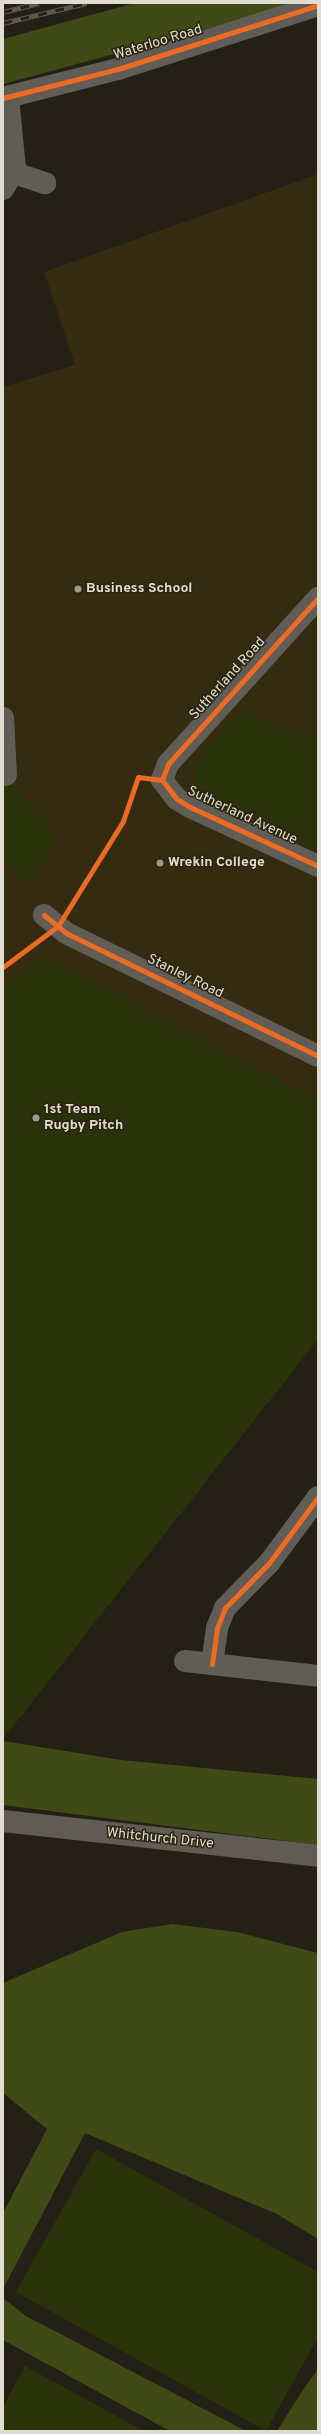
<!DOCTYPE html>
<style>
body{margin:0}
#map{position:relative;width:321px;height:2434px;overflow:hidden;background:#252015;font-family:Overpass,sans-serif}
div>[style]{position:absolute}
.built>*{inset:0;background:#352b11}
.green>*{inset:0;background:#2a3209}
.forest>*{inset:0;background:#3f4a16}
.minor>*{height:22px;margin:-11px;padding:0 11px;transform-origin:11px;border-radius:11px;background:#605c56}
.major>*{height:22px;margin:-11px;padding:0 11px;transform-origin:11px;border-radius:11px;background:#605c55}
.rail>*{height:4.5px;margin-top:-2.25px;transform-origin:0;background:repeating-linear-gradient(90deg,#2b240f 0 9px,#605c56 0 18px);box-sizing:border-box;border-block:1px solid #605c56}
.cycleway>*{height:5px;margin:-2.5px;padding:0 2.5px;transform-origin:2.5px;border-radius:2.5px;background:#ed6a23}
.dots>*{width:11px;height:11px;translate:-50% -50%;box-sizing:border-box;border:2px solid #2b240f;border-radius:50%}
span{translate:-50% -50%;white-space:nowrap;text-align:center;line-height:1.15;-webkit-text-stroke:3px #2b240f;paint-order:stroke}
.street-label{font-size:14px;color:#e0dccf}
.poi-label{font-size:14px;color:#e0dccf;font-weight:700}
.left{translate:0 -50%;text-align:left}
.frame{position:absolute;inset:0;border:4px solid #e0dccf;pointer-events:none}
</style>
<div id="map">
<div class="built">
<div style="clip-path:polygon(318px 174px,318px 1339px,3px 1739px,3px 387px,75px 365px,44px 272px)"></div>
</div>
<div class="green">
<div style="clip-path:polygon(244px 710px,318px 743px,318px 848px,201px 794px,195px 783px,194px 763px)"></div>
<div style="clip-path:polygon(5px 786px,20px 792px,53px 830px,56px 840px,30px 885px,3px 862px)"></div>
<div style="clip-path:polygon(44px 956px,318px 1100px,318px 1339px,3px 1739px,3px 986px)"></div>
<div style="clip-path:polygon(96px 2149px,318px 2272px,318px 2337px,266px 2431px,16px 2292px)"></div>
<div style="clip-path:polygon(25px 2366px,144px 2431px,3px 2431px,3px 2407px)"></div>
</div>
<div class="forest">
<div style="clip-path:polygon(135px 3px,303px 3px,3px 84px,3px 39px)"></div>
<div style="clip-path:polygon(3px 1741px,121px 1760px,318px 1779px,318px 1845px,3px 1805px)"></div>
<div style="clip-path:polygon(172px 1924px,237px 1932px,318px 1953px,318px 2239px,277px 2214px,85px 2133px,3px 2289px,3px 2213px,47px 2129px,3px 2093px,3px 1983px,122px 1932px)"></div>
<div style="clip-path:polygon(3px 2298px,26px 2316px,246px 2431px,170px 2431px,3px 2340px)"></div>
<div style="clip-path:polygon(318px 2369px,318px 2431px,277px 2431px,301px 2393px)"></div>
</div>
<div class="minor">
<div style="left:3px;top:98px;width:119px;rotate:-14.2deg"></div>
<div style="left:118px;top:69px;width:210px;rotate:-17.7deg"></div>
<div style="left:14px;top:173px;width:33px;rotate:18deg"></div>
<div style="left:3px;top:189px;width:23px;rotate:-59deg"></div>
<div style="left:15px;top:169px;width:73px;rotate:-95.5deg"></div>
<div style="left:318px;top:598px;width:224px;rotate:132.1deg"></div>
<div style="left:168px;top:764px;width:17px;rotate:111deg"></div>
<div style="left:162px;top:780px;width:24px;rotate:52deg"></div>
<div style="left:177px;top:799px;width:15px;rotate:32deg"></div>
<div style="left:190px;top:807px;width:141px;rotate:24.7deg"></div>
<div style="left:3px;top:718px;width:57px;rotate:87deg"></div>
<div style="left:44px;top:915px;width:28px;rotate:39deg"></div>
<div style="left:66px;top:933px;width:280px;rotate:26deg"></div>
<div style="left:185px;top:1661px;width:134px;rotate:6.4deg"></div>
<div style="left:212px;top:1664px;width:36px;rotate:-82deg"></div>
<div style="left:217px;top:1628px;width:22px;rotate:-68deg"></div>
<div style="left:225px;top:1608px;width:63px;rotate:-45.6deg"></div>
<div style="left:269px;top:1563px;width:82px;rotate:-53.4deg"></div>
</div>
<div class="major">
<div style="left:3px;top:1821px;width:317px;rotate:6.3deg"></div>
</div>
<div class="rail">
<div style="left:3px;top:12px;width:37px;rotate:-14deg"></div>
<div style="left:3px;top:23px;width:86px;rotate:-13.4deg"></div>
</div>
<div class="cycleway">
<div style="left:3px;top:98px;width:119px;rotate:-14.2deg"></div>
<div style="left:118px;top:69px;width:210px;rotate:-17.7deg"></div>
<div style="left:162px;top:780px;width:17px;rotate:-69deg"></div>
<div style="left:168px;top:764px;width:224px;rotate:-47.9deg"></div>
<div style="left:162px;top:780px;width:24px;rotate:52deg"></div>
<div style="left:177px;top:799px;width:15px;rotate:32deg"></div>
<div style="left:190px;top:807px;width:141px;rotate:24.7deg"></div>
<div style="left:44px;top:915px;width:28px;rotate:39deg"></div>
<div style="left:66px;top:933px;width:280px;rotate:26deg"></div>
<div style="left:3px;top:967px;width:69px;rotate:-36.7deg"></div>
<div style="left:58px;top:926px;width:123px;rotate:-58.2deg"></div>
<div style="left:123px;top:821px;width:46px;rotate:-71.2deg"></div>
<div style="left:138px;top:777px;width:24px;rotate:7deg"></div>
<div style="left:212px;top:1664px;width:36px;rotate:-82deg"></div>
<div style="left:217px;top:1628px;width:22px;rotate:-68deg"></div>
<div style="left:225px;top:1608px;width:63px;rotate:-45.6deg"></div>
<div style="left:269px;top:1563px;width:82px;rotate:-53.4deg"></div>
</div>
<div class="dots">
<div style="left:78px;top:589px;background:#9f9a8e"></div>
<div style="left:160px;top:863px;background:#9f9a8e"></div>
<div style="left:36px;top:1118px;background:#9f9a8e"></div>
</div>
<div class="street-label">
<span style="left:158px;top:43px;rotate:-17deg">Waterloo Road</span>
<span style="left:228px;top:679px;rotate:-48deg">Sutherland Road</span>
<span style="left:242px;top:816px;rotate:25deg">Sutherland Avenue</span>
<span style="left:185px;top:977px;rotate:26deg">Stanley Road</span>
<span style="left:160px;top:1839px;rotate:6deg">Whitchurch Drive</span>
</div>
<div class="poi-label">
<span class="left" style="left:86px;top:589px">Business School</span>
<span class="left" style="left:168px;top:863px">Wrekin College</span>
<span class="left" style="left:44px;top:1118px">1st Team<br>Rugby Pitch</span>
</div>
<div class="frame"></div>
</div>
